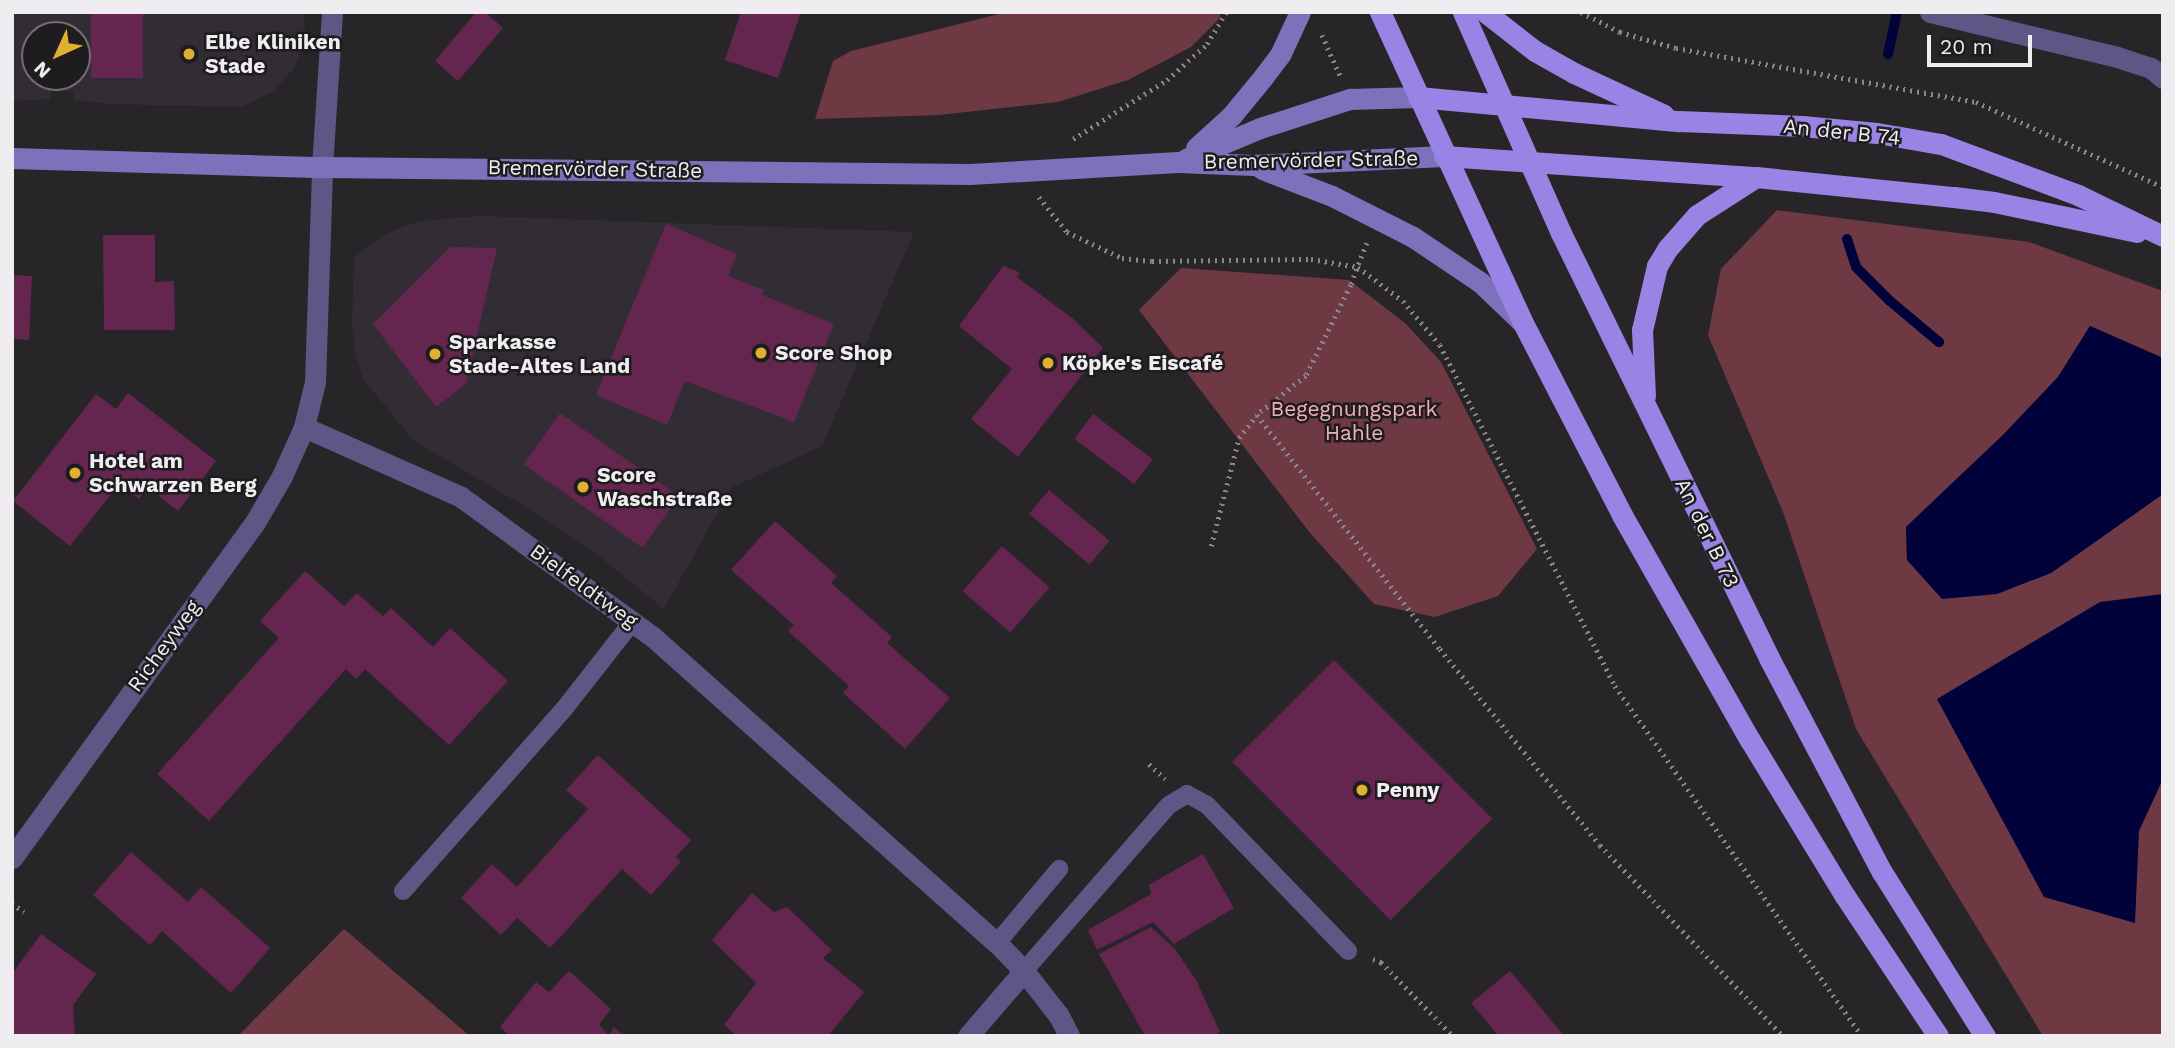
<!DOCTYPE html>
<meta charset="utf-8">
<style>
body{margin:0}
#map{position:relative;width:2175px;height:1048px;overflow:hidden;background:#272528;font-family:"Work Sans",sans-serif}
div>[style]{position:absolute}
.built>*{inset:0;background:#322d35}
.green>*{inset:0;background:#6f3943}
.water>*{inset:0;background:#01023a}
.stream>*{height:10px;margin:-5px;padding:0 5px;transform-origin:5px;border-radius:5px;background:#01023a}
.building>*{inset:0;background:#64264f;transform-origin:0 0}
.path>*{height:4.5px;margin-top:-2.25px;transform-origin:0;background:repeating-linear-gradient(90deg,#898789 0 2px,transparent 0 7px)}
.lane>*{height:18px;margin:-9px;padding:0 9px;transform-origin:9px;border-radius:9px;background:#5e5785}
.street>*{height:21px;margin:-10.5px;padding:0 10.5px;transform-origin:10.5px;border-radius:10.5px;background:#5e5785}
.secondary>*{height:21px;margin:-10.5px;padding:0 10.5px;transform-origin:10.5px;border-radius:10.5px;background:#7e71bb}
.primary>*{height:21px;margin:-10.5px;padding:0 10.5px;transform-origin:10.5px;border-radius:10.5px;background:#9784e4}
.dots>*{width:19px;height:19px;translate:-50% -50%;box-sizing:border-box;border:4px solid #1e1c1e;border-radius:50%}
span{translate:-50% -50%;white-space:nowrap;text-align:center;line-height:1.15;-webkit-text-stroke:5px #1e1c1e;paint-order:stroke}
.poi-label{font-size:21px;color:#efedef;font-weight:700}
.left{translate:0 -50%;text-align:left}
.street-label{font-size:21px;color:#efedef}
.park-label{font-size:21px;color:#f3afb9}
.frame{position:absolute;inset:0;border:14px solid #efedef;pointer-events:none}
.north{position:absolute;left:21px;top:21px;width:70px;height:70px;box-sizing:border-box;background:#1e1c1e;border:2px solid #727072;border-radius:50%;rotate:225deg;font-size:19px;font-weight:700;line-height:28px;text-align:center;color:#efedef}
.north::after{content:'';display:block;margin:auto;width:24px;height:32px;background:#e0b034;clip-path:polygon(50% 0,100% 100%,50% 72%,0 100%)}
.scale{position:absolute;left:1927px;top:35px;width:105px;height:32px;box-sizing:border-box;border:4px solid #efedef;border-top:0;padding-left:9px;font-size:21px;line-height:24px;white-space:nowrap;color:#efedef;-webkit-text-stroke:5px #1e1c1e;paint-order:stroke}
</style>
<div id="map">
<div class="built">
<div style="clip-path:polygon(evenodd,12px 12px,303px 12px,306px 40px,294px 68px,274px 91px,241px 107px,108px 104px,74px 100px,73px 91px,50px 91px,50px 99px,12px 101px,12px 12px,35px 35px,77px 35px,77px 77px,35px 77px,35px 35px)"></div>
<div style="clip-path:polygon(480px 216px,914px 232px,822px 446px,731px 488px,664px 609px,600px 557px,521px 504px,413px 440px,364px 380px,355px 353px,352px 325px,354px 257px,382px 236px,402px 227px,421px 221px)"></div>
</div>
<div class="green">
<div style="clip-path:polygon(1007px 12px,1221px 12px,1219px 19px,1191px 47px,1128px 80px,1058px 102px,939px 115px,815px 119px,833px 61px,851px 51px)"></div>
<div style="clip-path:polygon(1777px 210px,2029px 242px,2163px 291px,2163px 358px,2090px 326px,2058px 377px,2004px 434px,1906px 527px,1907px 560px,2051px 573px,2163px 494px,2163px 1036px,2043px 1036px,1856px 729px,1783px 512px,1708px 335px,1721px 269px)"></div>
<div style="clip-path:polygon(1181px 268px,1349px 280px,1405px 323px,1441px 362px,1537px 549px,1498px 596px,1435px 617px,1374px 604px,1310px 533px,1139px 310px)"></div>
<div style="clip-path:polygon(344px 929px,470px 1036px,238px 1036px)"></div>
</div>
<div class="water">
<div style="clip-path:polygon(2090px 326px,2163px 358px,2163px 494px,2051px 573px,1997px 594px,1942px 599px,1907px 560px,1906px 527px,2004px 434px,2058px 377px)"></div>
<div style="clip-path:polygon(2163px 594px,2163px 779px,2139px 831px,2135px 923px,2044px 897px,1937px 699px,2100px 602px)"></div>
</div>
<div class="stream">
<div style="left:1888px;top:54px;width:43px;rotate:-77.9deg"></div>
<div style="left:1847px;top:239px;width:29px;rotate:72deg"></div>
<div style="left:1856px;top:267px;width:48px;rotate:45deg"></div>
<div style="left:1890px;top:301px;width:64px;rotate:39.9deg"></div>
</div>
<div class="building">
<div style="left:91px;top:12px;width:52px;height:66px"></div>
<div style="clip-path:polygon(476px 12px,485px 12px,503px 28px,458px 81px,435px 61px)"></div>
<div style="clip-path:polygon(741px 12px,801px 12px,778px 78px,725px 60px)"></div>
<div style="clip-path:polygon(666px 224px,737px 254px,728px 276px,764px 290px,762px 295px,834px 324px,794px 422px,685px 381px,667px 425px,596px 395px)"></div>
<div style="clip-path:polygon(103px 235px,155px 235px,155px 282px,174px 281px,175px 330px,104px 330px)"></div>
<div style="clip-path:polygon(450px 247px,497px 248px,466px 384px,436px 407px,373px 324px)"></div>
<div style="clip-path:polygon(1003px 266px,1017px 271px,1020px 274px,1017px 277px,1072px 318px,1103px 348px,1018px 457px,971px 419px,1012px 369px,959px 326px)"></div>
<div style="clip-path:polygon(12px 275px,32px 276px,29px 340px,12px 339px)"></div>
<div style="clip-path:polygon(128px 393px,216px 461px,178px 511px,148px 487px,139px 499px,119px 484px,70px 546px,13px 501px,96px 394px,116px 409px)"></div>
<div style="left:560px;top:413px;width:145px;height:63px;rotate:35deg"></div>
<div style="left:1093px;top:414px;width:75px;height:31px;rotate:37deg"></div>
<div style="left:1049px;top:490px;width:79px;height:31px;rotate:40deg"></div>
<div style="clip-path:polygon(775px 521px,837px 576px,831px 583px,892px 637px,887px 643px,950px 698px,905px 749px,843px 693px,849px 686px,788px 631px,794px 625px,731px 570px)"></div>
<div style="left:1002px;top:546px;width:63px;height:60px;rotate:41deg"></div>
<div style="clip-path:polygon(305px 571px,344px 606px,357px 593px,383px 616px,391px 608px,433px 647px,450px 628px,508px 681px,449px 745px,365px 669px,356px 679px,346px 669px,209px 821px,157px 774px,279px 638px,260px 621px)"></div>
<div style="left:1334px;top:660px;width:224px;height:144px;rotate:45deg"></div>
<div style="clip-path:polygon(598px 755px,691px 840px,676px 857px,681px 862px,651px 895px,622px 869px,550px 948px,517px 918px,501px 935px,461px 898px,492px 864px,517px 887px,588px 809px,566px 790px)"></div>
<div style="clip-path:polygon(131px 852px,188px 902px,201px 887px,270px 948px,231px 993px,162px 931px,150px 945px,93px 895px)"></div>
<div style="clip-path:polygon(1203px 854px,1234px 908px,1174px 944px,1153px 922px,1097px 950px,1088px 930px,1151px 894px,1149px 885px)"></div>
<div style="clip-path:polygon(752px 893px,774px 912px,787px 907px,832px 950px,823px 958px,864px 992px,828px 1036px,737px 1036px,724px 1025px,756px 983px,712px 940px)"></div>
<div style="clip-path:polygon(1151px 927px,1175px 949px,1196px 980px,1220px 1032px,1213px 1036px,1145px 1036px,1099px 954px)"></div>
<div style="clip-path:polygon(41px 934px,96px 974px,73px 1005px,75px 1036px,12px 1036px,12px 974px)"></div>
<div style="clip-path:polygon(569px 971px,611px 1009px,599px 1025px,609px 1035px,614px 1027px,624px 1036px,510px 1036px,500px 1027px,536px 982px,549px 992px)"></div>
<div style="clip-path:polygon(1510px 971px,1528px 992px,1564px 1036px,1499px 1036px,1471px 1003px)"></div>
</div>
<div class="path">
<div style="left:1581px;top:12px;width:44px;rotate:27.1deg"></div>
<div style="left:1620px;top:32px;width:58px;rotate:15.9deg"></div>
<div style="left:1676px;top:48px;width:305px;rotate:10.2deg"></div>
<div style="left:1976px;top:102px;width:205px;rotate:24.4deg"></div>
<div style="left:1322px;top:35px;width:44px;rotate:65.8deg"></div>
<div style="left:1073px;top:139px;width:111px;rotate:-32.1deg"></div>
<div style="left:1167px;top:80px;width:54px;rotate:-42deg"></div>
<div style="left:1207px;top:44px;width:37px;rotate:-59deg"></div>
<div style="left:1039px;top:197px;width:45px;rotate:51.3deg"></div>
<div style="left:1067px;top:232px;width:61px;rotate:25.3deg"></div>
<div style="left:1122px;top:258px;width:30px;rotate:6deg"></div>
<div style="left:1152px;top:261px;width:159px;rotate:-0.7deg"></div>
<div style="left:1311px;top:259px;width:48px;rotate:9.7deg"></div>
<div style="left:1358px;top:267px;width:56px;rotate:37.1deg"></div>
<div style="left:1403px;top:301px;width:57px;rotate:49.9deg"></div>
<div style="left:1440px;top:345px;width:383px;rotate:62.8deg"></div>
<div style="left:1615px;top:686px;width:428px;rotate:54.8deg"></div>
<div style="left:1367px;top:243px;width:45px;rotate:110.9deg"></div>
<div style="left:1351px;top:285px;width:102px;rotate:116.3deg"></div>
<div style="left:1306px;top:376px;width:63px;rotate:141.5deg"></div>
<div style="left:1257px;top:415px;width:297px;rotate:52deg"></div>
<div style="left:1440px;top:649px;width:253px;rotate:50.8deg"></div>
<div style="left:1600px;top:845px;width:265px;rotate:46.2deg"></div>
<div style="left:1211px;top:546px;width:112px;rotate:-75.5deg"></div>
<div style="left:1239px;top:438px;width:29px;rotate:-52deg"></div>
<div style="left:1149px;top:764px;width:22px;rotate:43deg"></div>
<div style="left:12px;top:903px;width:15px;rotate:37deg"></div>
<div style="left:1373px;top:959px;width:9px;rotate:21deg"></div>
<div style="left:1381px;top:962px;width:103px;rotate:45.8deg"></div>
</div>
<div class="lane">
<div style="left:403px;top:891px;width:243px;rotate:-48.5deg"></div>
<div style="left:564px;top:709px;width:112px;rotate:-51.9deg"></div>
<div style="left:997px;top:943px;width:97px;rotate:-50deg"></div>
<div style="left:1024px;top:971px;width:220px;rotate:-48.9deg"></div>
<div style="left:1169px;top:805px;width:21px;rotate:-31deg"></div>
<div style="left:1187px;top:794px;width:23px;rotate:29deg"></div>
<div style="left:1207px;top:805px;width:203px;rotate:46deg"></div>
</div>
<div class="street">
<div style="left:1930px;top:12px;width:192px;rotate:13.5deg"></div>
<div style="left:2117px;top:57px;width:36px;rotate:18deg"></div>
<div style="left:2151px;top:68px;width:16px;rotate:40deg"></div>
<div style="left:304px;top:427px;width:172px;rotate:24deg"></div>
<div style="left:461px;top:497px;width:238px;rotate:36.1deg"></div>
<div style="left:653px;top:637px;width:460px;rotate:41.7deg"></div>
<div style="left:997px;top:943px;width:39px;rotate:46deg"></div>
<div style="left:1024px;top:971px;width:57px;rotate:52.1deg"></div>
<div style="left:1059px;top:1016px;width:22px;rotate:63deg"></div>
<div style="left:12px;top:858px;width:412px;rotate:-54.1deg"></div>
<div style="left:254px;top:524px;width:56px;rotate:-59.7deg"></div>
<div style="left:282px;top:476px;width:54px;rotate:-65.8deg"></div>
<div style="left:304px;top:427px;width:46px;rotate:-76.3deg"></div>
<div style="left:315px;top:382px;width:215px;rotate:-88.1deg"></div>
<div style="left:322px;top:167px;width:155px;rotate:-86.3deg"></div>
<div style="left:968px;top:1036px;width:86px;rotate:-49.3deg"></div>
</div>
<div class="secondary">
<div style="left:1196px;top:148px;width:49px;rotate:-42.5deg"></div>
<div style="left:1232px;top:115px;width:50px;rotate:-50.6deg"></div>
<div style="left:1264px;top:76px;width:26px;rotate:-53deg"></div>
<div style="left:1280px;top:55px;width:47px;rotate:-65.1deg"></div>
<div style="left:12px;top:158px;width:310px;rotate:1.7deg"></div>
<div style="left:322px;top:167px;width:648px;rotate:0.62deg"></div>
<div style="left:970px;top:174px;width:208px;rotate:-3.3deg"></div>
<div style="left:1178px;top:162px;width:75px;rotate:2.3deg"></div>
<div style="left:1253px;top:165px;width:191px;rotate:-2.7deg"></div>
<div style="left:1186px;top:159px;width:80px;rotate:-22.7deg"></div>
<div style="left:1260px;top:128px;width:95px;rotate:-17.9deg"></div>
<div style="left:1350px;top:99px;width:68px;rotate:-1.7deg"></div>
<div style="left:1262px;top:169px;width:75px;rotate:21.1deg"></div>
<div style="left:1332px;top:196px;width:91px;rotate:26.8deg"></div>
<div style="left:1413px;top:237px;width:81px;rotate:33.9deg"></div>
<div style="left:1480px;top:282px;width:57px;rotate:43.6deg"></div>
</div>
<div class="primary">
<div style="left:1380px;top:12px;width:340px;rotate:65.3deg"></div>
<div style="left:1522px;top:321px;width:218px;rotate:62.7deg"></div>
<div style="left:1622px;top:515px;width:259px;rotate:60.4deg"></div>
<div style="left:1750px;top:740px;width:183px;rotate:58.7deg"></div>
<div style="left:1845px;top:896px;width:168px;rotate:56.4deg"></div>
<div style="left:1463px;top:12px;width:242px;rotate:66.1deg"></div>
<div style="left:1561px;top:233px;width:473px;rotate:63.9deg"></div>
<div style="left:1769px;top:658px;width:242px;rotate:62.2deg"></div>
<div style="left:1882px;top:872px;width:194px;rotate:57.9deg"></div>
<div style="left:1485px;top:12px;width:63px;rotate:38deg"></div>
<div style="left:1535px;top:51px;width:45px;rotate:29.4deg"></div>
<div style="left:1574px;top:73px;width:99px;rotate:25deg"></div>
<div style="left:1418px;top:97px;width:262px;rotate:5.3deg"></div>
<div style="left:1679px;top:121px;width:123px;rotate:2.3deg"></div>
<div style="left:1802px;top:126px;width:75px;rotate:5.3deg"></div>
<div style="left:1877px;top:133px;width:65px;rotate:9.8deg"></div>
<div style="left:1941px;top:144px;width:146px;rotate:20.4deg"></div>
<div style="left:2078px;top:195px;width:94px;rotate:25.8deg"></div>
<div style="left:1444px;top:156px;width:313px;rotate:3.9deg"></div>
<div style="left:1756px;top:177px;width:199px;rotate:5.8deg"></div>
<div style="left:1954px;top:197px;width:40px;rotate:7.1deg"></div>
<div style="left:1994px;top:202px;width:146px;rotate:11.8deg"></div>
<div style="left:1645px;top:396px;width:66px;rotate:-92.6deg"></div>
<div style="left:1642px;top:330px;width:66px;rotate:-76.8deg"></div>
<div style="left:1657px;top:266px;width:21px;rotate:-59deg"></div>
<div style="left:1668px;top:248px;width:44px;rotate:-48.7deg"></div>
<div style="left:1697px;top:215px;width:70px;rotate:-32.8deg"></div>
</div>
<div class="dots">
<div style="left:189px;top:54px;background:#e0b034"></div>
<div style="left:761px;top:353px;background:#e0b034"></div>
<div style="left:435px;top:354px;background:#e0b034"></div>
<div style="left:1048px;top:363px;background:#e0b034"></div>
<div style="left:75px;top:473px;background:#e0b034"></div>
<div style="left:583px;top:487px;background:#e0b034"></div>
<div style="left:1362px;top:790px;background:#e0b034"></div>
</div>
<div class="poi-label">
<span class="left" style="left:205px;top:54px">Elbe Kliniken<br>Stade</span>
<span class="left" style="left:449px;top:354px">Sparkasse<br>Stade-Altes Land</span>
<span class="left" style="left:775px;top:353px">Score Shop</span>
<span class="left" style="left:1062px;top:363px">Köpke's Eiscafé</span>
<span class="left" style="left:89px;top:473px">Hotel am<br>Schwarzen Berg</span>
<span class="left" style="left:597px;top:487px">Score<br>Waschstraße</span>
<span class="left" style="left:1376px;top:790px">Penny</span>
</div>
<div class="street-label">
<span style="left:1842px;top:132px;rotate:6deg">An der B 74</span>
<span style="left:1311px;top:160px;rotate:-1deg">Bremervörder Straße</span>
<span style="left:595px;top:169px;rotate:1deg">Bremervörder Straße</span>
<span style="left:1707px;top:533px;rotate:64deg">An der B 73</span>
<span style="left:584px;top:586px;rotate:36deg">Bielfeldtweg</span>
<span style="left:164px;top:646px;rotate:-54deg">Richeyweg</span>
</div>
<div class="park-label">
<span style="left:1354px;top:421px">Begegnungspark<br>Hahle</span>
</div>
<div class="frame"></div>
<div class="north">N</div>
<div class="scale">20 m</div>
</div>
